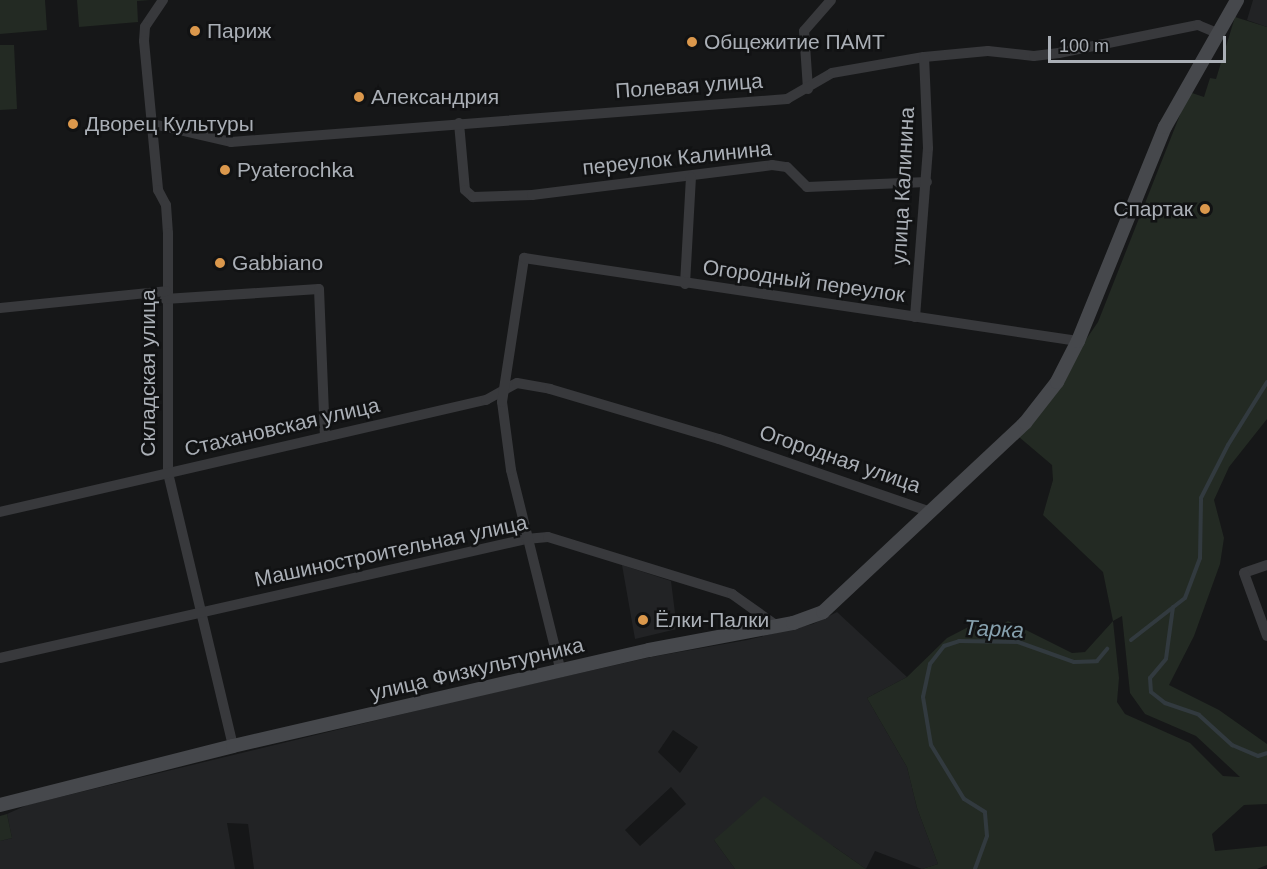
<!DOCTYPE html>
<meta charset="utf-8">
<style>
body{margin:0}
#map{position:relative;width:1267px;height:869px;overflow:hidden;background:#161718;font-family:Helvetica,sans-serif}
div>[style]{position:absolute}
.built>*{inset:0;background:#222325}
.green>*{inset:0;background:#232a23}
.stream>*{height:4px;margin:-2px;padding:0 2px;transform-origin:2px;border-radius:2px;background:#323a3f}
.street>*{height:10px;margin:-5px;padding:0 5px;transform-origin:5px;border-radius:5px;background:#38393c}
.secondary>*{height:14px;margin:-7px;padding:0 7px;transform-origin:7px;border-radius:7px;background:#46484c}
.dots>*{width:16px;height:16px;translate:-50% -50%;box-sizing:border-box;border:3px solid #111213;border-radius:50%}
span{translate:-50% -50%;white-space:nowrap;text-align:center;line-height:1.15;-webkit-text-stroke:5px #111213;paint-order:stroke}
.poi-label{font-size:21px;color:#aaafb6}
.left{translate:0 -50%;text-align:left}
.right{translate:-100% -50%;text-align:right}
.street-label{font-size:21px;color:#aaafb6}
.water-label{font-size:22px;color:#86a0ad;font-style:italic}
.scale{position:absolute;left:1048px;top:36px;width:178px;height:27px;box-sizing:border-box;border:3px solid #aaafb6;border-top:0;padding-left:8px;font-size:18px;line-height:21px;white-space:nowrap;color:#aaafb6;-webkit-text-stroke:4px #111213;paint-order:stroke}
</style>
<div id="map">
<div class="built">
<div style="clip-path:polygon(1253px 0,1267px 0,1267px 27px,1247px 20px)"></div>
<div style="clip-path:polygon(622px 565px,671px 581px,677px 629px,635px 639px)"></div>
<div style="clip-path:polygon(evenodd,837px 612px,907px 677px,867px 698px,907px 767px,917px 808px,938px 864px,922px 869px,875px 851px,866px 869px,833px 846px,714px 840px,735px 869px,254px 869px,248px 824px,227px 823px,235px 869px,0 869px,0 841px,12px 838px,7px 814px,27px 805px,456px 701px,651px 657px,747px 640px,813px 624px,837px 612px,673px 730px,698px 747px,680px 773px,658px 752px,673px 730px,837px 612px,671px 787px,686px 804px,640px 846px,625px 830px,671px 787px)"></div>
</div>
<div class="green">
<div style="clip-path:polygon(0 0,45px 0,47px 30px,0 34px)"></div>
<div style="clip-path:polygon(77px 0,150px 0,137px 1px,138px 22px,79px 27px)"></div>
<div style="clip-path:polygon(evenodd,1235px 17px,1267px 27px,1267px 419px,1229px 467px,1214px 500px,1224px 538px,1220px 564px,1194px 636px,1169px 685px,1219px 710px,1267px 744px,1267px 804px,1244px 805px,1212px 834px,1215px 851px,1267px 846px,1267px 865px,1257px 869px,922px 869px,938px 864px,917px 808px,907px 767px,867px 698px,907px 677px,947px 638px,974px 624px,986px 633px,1008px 621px,1072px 653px,1085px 652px,1113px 621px,1103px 572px,1043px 515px,1053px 480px,1052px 465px,1019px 437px,1098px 322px,1189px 92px,1204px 97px,1210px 78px,1216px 79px,1235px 17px,1122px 616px,1130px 693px,1145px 714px,1196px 736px,1240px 777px,1223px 776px,1190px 743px,1125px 714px,1117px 702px,1119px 678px,1113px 621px,1122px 616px)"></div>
<div style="clip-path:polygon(0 45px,14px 45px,17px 109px,0 110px)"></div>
<div style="clip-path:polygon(764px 796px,833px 846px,866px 869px,735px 869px,714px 840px)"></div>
<div style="clip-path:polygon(7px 814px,12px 838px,0 841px,0 816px)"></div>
</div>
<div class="stream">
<div style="left:1173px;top:607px;width:52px;rotate:97.7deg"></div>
<div style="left:1166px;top:659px;width:25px;rotate:130deg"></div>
<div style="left:1150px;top:678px;width:14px;rotate:86deg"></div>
<div style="left:1151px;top:692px;width:18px;rotate:38deg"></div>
<div style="left:1165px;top:703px;width:36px;rotate:19deg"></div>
<div style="left:1199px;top:715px;width:45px;rotate:42.3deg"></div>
<div style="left:1232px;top:745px;width:28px;rotate:23deg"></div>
<div style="left:1258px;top:756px;width:9px;rotate:-18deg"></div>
<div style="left:1131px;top:640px;width:68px;rotate:-37.9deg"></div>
<div style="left:1185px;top:598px;width:43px;rotate:-69.4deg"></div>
<div style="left:1200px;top:558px;width:60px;rotate:-89deg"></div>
<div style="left:1201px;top:498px;width:59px;rotate:-63deg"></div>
<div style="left:1228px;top:445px;width:74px;rotate:-58.2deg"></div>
<div style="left:975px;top:869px;width:35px;rotate:-70deg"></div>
<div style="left:987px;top:836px;width:24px;rotate:-95deg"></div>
<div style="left:985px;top:812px;width:25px;rotate:-148deg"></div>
<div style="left:964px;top:799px;width:63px;rotate:-121.4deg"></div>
<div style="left:931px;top:745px;width:49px;rotate:-99.5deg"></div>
<div style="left:923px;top:697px;width:34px;rotate:-78deg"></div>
<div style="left:930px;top:664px;width:23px;rotate:-52deg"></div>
<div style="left:944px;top:646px;width:16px;rotate:-18deg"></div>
<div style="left:959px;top:641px;width:59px;rotate:1deg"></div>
<div style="left:1018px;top:642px;width:59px;rotate:19.7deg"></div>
<div style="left:1074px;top:662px;width:23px;rotate:-2deg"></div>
<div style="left:1097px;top:661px;width:16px;rotate:-50deg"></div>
</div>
<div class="street">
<div style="left:163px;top:0;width:32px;rotate:124deg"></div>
<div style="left:145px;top:27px;width:14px;rotate:94deg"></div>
<div style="left:144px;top:41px;width:150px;rotate:84.6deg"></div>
<div style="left:158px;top:190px;width:17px;rotate:62deg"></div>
<div style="left:166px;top:205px;width:28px;rotate:86deg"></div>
<div style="left:168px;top:233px;width:240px;rotate:90deg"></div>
<div style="left:168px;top:473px;width:281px;rotate:76.6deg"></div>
<div style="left:808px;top:89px;width:58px;rotate:-93.9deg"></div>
<div style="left:804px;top:31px;width:41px;rotate:-48.9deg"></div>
<div style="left:459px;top:123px;width:67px;rotate:84.9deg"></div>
<div style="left:465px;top:190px;width:11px;rotate:41deg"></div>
<div style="left:473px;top:197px;width:59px;rotate:-1.9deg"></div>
<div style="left:532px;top:195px;width:242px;rotate:-7.1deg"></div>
<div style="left:772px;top:165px;width:15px;rotate:8deg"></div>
<div style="left:787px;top:167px;width:28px;rotate:45deg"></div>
<div style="left:807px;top:187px;width:120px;rotate:-2.4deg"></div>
<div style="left:153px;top:124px;width:80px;rotate:13deg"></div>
<div style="left:231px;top:142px;width:558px;rotate:-4.42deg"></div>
<div style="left:787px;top:99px;width:52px;rotate:-30deg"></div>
<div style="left:832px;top:73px;width:93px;rotate:-9.9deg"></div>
<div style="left:924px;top:57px;width:64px;rotate:-5.4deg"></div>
<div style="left:988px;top:51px;width:46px;rotate:6.2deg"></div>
<div style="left:1034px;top:56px;width:25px;rotate:-7deg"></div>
<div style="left:1059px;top:53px;width:142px;rotate:-11.4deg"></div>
<div style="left:1198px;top:25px;width:21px;rotate:23deg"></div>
<div style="left:685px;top:284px;width:107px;rotate:-86.8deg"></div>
<div style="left:165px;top:299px;width:154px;rotate:-3.7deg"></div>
<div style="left:319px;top:289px;width:148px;rotate:87.7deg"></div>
<div style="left:0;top:308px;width:167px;rotate:-5.8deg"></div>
<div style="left:915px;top:317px;width:169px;rotate:-85.6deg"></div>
<div style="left:928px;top:148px;width:91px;rotate:-92.5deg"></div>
<div style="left:0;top:512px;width:499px;rotate:-13deg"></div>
<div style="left:486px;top:400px;width:35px;rotate:-29deg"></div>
<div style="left:517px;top:383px;width:34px;rotate:10deg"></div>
<div style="left:550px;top:389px;width:176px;rotate:16.5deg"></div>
<div style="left:719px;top:439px;width:221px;rotate:19deg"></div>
<div style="left:1267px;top:565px;width:24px;rotate:161deg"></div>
<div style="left:1244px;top:573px;width:67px;rotate:69.9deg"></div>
<div style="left:0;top:658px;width:539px;rotate:-12.75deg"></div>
<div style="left:526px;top:539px;width:22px;rotate:-5deg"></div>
<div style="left:548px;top:537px;width:193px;rotate:17.2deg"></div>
<div style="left:732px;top:594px;width:55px;rotate:35.4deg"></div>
<div style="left:561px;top:672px;width:208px;rotate:-103.9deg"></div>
<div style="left:511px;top:470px;width:69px;rotate:-97.5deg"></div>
<div style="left:502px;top:402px;width:146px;rotate:-81.3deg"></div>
<div style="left:524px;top:258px;width:560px;rotate:8.52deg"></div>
</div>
<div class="secondary">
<div style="left:0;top:805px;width:240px;rotate:-14.2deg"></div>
<div style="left:233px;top:746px;width:427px;rotate:-13deg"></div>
<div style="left:649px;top:650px;width:147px;rotate:-10.6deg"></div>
<div style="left:793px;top:623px;width:32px;rotate:-20deg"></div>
<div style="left:823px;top:612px;width:277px;rotate:-43.1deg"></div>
<div style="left:1025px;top:423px;width:52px;rotate:-52deg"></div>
<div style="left:1057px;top:382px;width:46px;rotate:-62.9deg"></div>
<div style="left:1078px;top:341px;width:231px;rotate:-67.9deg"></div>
<div style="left:1165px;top:127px;width:146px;rotate:-60.4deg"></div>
</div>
<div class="dots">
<div style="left:195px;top:31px;background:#db984c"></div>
<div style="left:692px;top:42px;background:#db984c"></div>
<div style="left:359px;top:97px;background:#db984c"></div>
<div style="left:73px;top:124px;background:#db984c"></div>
<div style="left:225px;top:170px;background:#db984c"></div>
<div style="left:1205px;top:209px;background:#db984c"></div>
<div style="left:220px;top:263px;background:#db984c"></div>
<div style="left:643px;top:620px;background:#db984c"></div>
</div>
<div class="poi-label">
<span class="left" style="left:207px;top:31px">Париж</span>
<span class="left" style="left:704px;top:42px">Общежитие ПАМТ</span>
<span class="left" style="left:371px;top:97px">Александрия</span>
<span class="left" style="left:85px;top:124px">Дворец Культуры</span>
<span class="left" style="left:237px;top:170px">Pyaterochka</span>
<span class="right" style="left:1193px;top:209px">Спартак</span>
<span class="left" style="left:232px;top:263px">Gabbiano</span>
<span class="left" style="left:655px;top:620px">Ёлки-Палки</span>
</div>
<div class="street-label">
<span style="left:689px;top:86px;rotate:-4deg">Полевая улица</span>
<span style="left:677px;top:158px;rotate:-6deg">переулок Калинина</span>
<span style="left:903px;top:186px;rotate:-87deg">улица Калинина</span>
<span style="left:804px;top:281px;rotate:8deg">Огородный переулок</span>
<span style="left:148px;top:373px;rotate:-90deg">Складская улица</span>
<span style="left:282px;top:427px;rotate:-13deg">Стахановская улица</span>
<span style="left:840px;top:459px;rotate:19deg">Огородная улица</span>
<span style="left:391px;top:551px;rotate:-12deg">Машиностроительная улица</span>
<span style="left:477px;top:669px;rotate:-13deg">улица Физкультурника</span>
</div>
<div class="water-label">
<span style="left:994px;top:629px;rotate:3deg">Тарка</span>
</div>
<div class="scale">100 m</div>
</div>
